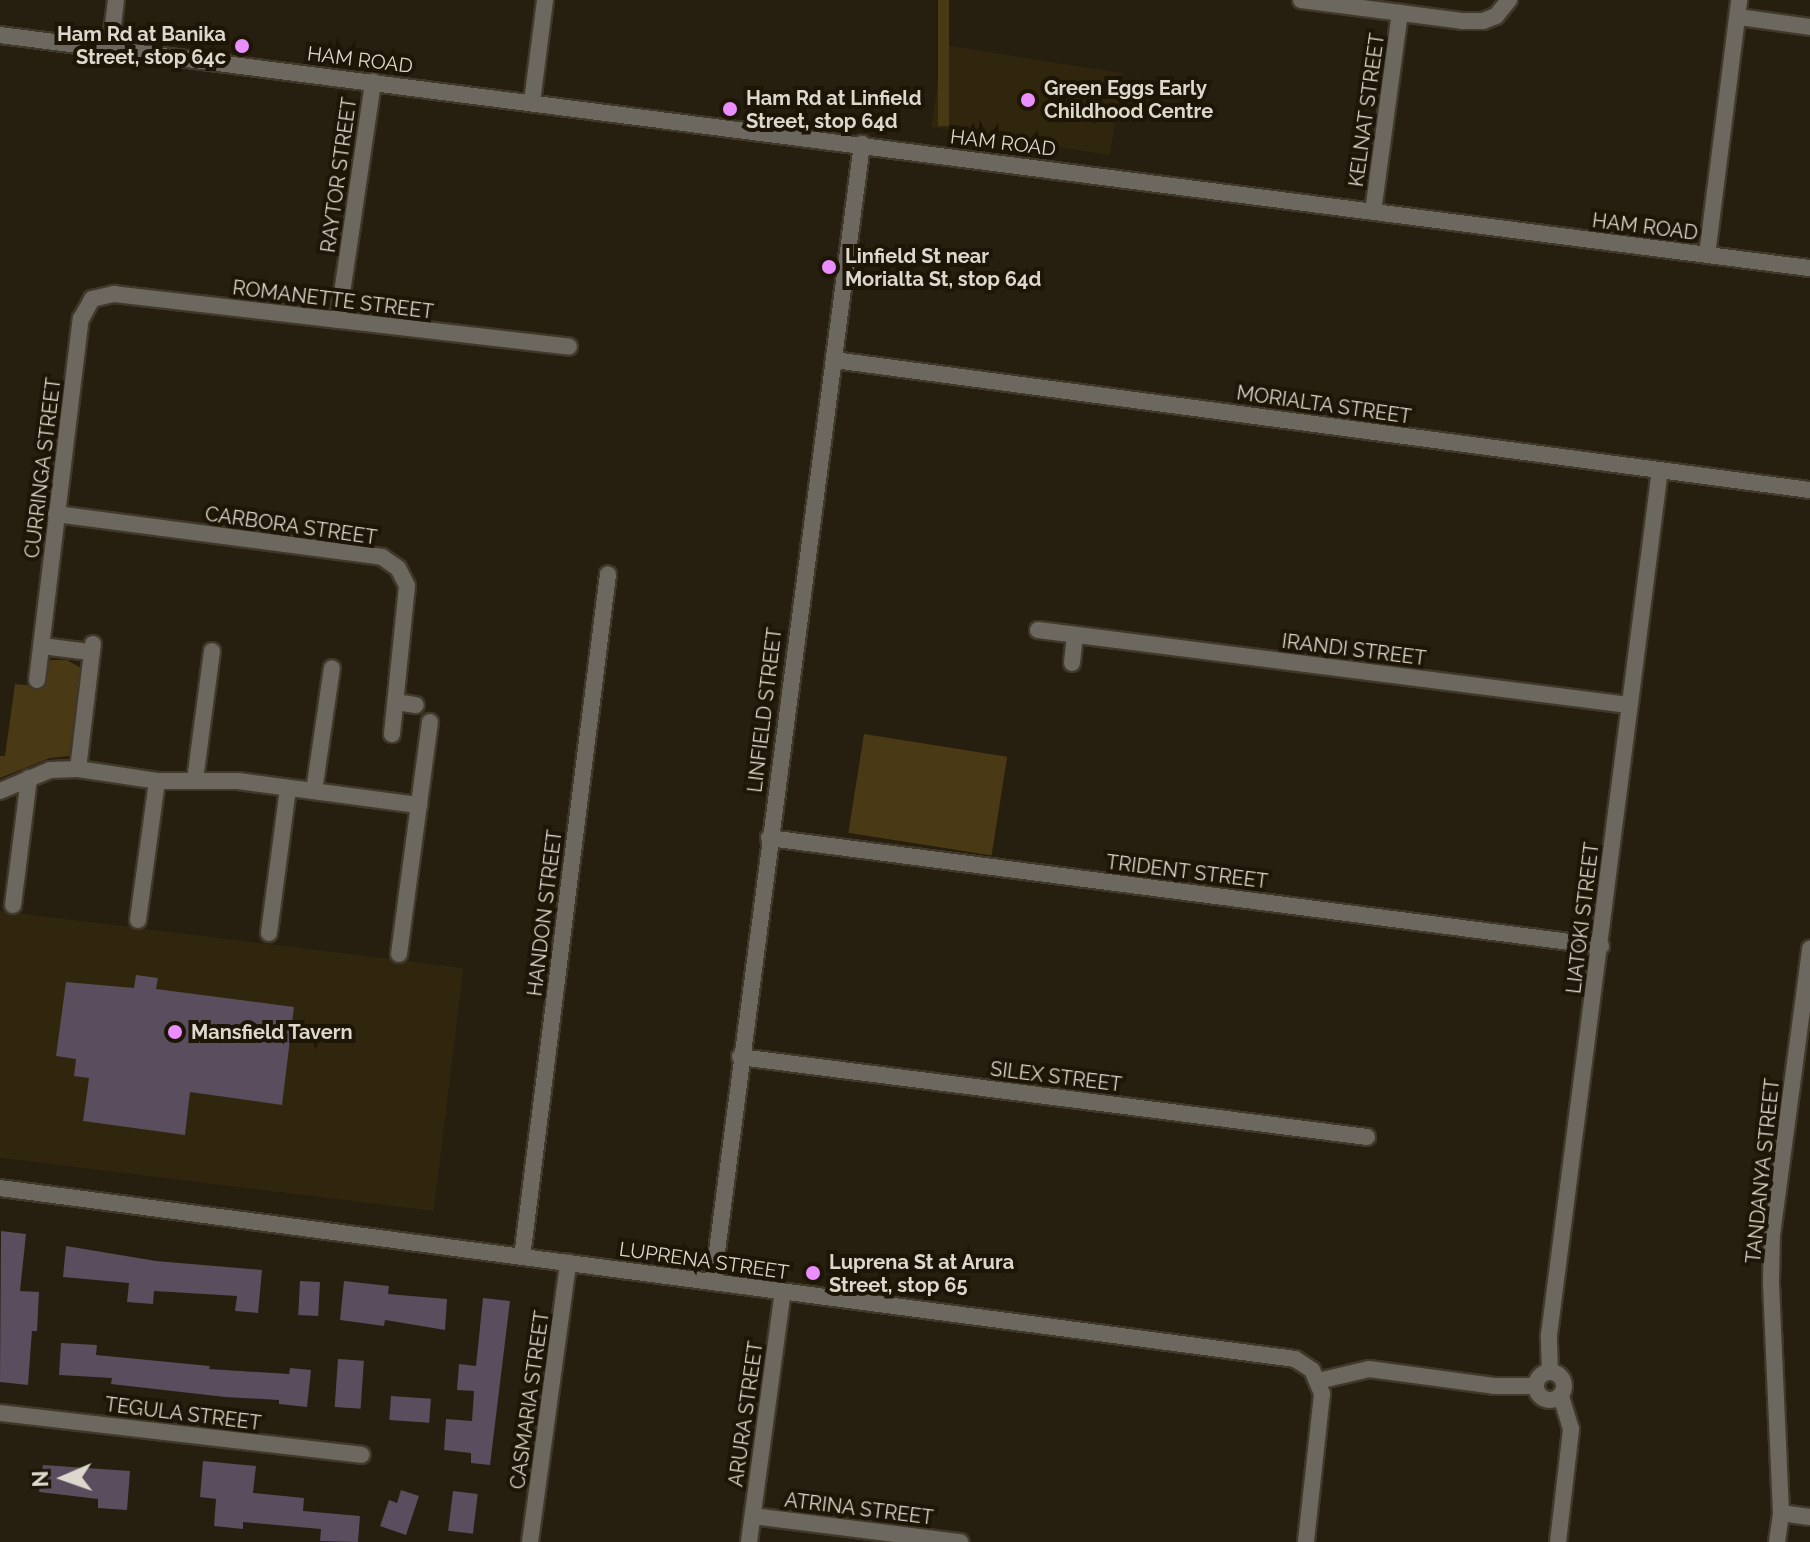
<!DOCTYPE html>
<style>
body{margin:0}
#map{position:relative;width:1810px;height:1542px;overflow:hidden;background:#261e0e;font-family:Raleway,sans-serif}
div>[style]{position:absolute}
.built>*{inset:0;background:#30250d;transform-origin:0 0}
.green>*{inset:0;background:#4a3915;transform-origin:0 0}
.building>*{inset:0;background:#5a4d5d;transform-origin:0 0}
.roads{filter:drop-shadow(2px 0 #403829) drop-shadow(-2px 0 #403829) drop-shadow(0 2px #403829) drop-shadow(0 -2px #403829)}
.minor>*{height:16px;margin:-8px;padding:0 8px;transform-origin:8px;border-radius:8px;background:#6c6860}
.minor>.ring{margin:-8px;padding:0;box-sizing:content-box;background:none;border:16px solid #6c6860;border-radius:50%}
.tertiary>*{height:16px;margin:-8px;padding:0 8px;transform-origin:8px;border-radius:8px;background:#6c6860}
.dots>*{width:22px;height:22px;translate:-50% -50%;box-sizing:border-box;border:4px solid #1d1505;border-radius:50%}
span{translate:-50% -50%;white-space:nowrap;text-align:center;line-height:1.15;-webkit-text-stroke:8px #1d1505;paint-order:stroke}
.poi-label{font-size:20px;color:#ddd8cd;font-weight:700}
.right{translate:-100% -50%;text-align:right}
.left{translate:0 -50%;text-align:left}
.street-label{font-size:20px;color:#ddd8cd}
.north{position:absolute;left:24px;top:1438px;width:80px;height:80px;-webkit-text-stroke:6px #1d1505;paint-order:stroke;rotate:268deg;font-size:22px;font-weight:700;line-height:32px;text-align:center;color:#ddd8cd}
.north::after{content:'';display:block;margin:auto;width:28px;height:36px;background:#ddd8cd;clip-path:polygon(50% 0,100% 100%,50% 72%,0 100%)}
</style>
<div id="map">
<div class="built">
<div style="left:944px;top:45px;width:181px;height:83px;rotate:9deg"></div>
<div style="left:0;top:911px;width:467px;height:245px;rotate:7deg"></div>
</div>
<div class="green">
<div style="left:938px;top:0;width:11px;height:126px"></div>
<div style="clip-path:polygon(51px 660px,67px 660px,81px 668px,69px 756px,50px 758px,0 778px,0 756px,5px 756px,15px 684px,45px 687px,47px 665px)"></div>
<div style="left:864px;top:734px;width:145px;height:100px;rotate:9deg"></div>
</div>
<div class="building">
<div style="clip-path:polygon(136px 975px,158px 978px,156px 989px,294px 1007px,282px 1105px,190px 1092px,185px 1135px,83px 1121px,89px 1078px,74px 1076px,76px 1059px,56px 1056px,66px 982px,134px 988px)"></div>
<div style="clip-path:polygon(1px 1231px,26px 1234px,20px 1291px,39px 1292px,37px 1331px,32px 1331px,28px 1385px,0 1382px)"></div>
<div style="clip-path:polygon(66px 1246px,156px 1261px,262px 1270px,258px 1313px,235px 1311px,237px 1296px,154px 1291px,153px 1304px,127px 1302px,129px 1283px,63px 1277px)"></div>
<div style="left:300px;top:1281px;width:20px;height:34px;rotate:3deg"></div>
<div style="clip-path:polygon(344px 1281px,389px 1286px,388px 1294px,447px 1299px,445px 1330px,385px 1320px,384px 1326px,340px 1320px)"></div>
<div style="clip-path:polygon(483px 1298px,510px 1301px,490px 1465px,471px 1463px,471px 1453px,444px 1450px,446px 1419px,472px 1421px,474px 1391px,457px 1390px,459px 1364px,476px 1366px)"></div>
<div style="clip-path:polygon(61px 1343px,97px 1345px,96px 1355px,210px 1366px,209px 1369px,289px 1374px,290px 1368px,311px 1370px,307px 1407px,279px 1404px,279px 1400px,225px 1397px,111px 1384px,112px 1378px,59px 1375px)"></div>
<div style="left:338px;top:1359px;width:26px;height:48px;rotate:4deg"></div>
<div style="left:391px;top:1396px;width:40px;height:24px;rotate:4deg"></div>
<div style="clip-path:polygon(203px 1461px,256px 1466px,253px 1493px,304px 1498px,303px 1511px,360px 1516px,358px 1542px,320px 1541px,321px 1529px,243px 1522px,243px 1529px,214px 1526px,216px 1499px,200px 1497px)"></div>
<div style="clip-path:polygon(43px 1465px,130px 1471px,127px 1510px,98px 1508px,98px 1499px,39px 1492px)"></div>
<div style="clip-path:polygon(401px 1490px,419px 1496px,406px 1535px,380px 1526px,389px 1500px,397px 1503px)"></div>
<div style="left:453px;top:1491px;width:25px;height:40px;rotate:7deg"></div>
</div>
<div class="roads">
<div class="minor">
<div style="left:1301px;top:0;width:162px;rotate:7.4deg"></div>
<div style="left:1462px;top:21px;width:21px"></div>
<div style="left:1483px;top:21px;width:14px;rotate:-21deg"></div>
<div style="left:1496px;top:16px;width:21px;rotate:-51deg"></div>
<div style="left:1739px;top:17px;width:72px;rotate:8deg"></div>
<div style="left:110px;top:49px;width:49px;rotate:-83deg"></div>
<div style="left:532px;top:102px;width:103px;rotate:-82.7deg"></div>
<div style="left:1373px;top:212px;width:201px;rotate:-82.3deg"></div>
<div style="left:1707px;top:255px;width:257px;rotate:-82.8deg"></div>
<div style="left:338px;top:320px;width:241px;rotate:-81.6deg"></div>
<div style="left:834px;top:360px;width:985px;rotate:7.59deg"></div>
<div style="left:56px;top:514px;width:329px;rotate:7.5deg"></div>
<div style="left:382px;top:557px;width:19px;rotate:35deg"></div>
<div style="left:398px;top:568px;width:20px;rotate:63deg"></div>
<div style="left:407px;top:586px;width:149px;rotate:95.8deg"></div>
<div style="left:1038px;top:630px;width:595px;rotate:7.24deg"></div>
<div style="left:42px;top:646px;width:40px;rotate:7.1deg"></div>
<div style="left:1072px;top:663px;width:28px;rotate:-84deg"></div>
<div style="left:37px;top:680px;width:364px;rotate:-83.1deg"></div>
<div style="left:81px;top:319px;width:23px;rotate:-61deg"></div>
<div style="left:92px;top:299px;width:23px;rotate:-13deg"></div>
<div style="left:114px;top:294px;width:458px;rotate:6.6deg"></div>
<div style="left:396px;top:702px;width:20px;rotate:9deg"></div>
<div style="left:78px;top:769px;width:126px;rotate:-83.2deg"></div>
<div style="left:195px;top:780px;width:130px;rotate:-82.5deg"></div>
<div style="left:0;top:791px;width:54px;rotate:-22.8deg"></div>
<div style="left:50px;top:770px;width:28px;rotate:-2deg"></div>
<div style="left:78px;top:769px;width:80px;rotate:8.6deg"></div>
<div style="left:157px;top:781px;width:81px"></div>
<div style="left:238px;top:781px;width:183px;rotate:7.6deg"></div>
<div style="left:314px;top:791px;width:124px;rotate:-81.7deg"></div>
<div style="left:769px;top:838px;width:839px;rotate:7.4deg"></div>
<div style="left:13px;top:905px;width:128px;rotate:-82.8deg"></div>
<div style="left:138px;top:920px;width:140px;rotate:-82.2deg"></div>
<div style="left:269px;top:933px;width:146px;rotate:-82.5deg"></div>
<div style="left:399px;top:954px;width:234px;rotate:-82.4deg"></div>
<div style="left:740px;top:1057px;width:632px;rotate:7.27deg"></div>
<div style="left:522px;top:1257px;width:688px;rotate:-82.82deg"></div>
<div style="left:713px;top:1282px;width:1148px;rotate:-82.54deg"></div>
<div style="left:1550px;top:1371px;width:36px;rotate:-92deg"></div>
<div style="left:1549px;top:1335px;width:872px;rotate:-82.69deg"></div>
<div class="ring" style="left:1536px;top:1372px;width:12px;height:12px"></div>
<div style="left:1318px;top:1381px;width:52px;rotate:-13.2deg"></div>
<div style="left:1369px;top:1369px;width:126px;rotate:7.7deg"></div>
<div style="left:1494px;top:1386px;width:41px"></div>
<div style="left:0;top:1413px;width:364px;rotate:6.6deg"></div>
<div style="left:1781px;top:1513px;width:29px;rotate:8deg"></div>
<div style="left:753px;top:1516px;width:209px;rotate:7.2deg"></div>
<div style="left:530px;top:1542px;width:282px;rotate:-82.2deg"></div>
<div style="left:749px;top:1542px;width:253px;rotate:-82.3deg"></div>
<div style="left:1558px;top:1542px;width:114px;rotate:-83.4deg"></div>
<div style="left:1571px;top:1429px;width:34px;rotate:-107deg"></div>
<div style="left:1777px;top:1542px;width:29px;rotate:-82deg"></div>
<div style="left:1781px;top:1513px;width:232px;rotate:-92.5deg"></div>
<div style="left:1771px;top:1281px;width:46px;rotate:-88.8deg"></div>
<div style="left:1772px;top:1235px;width:289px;rotate:-82.4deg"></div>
</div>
<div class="tertiary">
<div style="left:0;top:35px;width:1825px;rotate:7.34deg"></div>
<div style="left:0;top:1188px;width:1306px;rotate:7.52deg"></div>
<div style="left:1295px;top:1359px;width:20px;rotate:33deg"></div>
<div style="left:1312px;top:1370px;width:26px;rotate:67deg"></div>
<div style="left:1322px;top:1394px;width:149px;rotate:96.2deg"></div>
</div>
</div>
<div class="dots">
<div style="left:242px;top:46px;background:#ea8dfd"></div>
<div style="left:1028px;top:100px;background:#ea8dfd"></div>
<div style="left:730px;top:109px;background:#ea8dfd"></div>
<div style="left:829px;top:267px;background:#ea8dfd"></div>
<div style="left:175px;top:1032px;background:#ea8dfd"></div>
<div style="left:813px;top:1273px;background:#ea8dfd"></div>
</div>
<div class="poi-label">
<span class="right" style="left:226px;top:46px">Ham Rd at Banika<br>Street, stop 64c</span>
<span class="left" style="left:1044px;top:100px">Green Eggs Early<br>Childhood Centre</span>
<span class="left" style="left:746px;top:110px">Ham Rd at Linfield<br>Street, stop 64d</span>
<span class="left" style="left:845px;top:268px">Linfield St near<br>Morialta St, stop 64d</span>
<span class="left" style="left:191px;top:1032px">Mansfield Tavern</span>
<span class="left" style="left:829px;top:1274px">Luprena St at Arura<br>Street, stop 65</span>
</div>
<div class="street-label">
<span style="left:360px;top:60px;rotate:7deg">HAM ROAD</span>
<span style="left:1367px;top:110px;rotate:-82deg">KELNAT STREET</span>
<span style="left:1003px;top:143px;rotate:7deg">HAM ROAD</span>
<span style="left:339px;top:175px;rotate:-82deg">RAYTOR STREET</span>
<span style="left:1645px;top:227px;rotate:7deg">HAM ROAD</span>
<span style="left:333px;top:300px;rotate:7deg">ROMANETTE STREET</span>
<span style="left:1324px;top:405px;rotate:8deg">MORIALTA STREET</span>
<span style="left:43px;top:468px;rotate:-83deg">CURRINGA STREET</span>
<span style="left:291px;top:526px;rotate:8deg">CARBORA STREET</span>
<span style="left:1354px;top:650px;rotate:7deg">IRANDI STREET</span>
<span style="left:765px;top:710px;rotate:-83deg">LINFIELD STREET</span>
<span style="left:1187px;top:872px;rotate:7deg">TRIDENT STREET</span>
<span style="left:545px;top:913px;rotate:-83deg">HANDON STREET</span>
<span style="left:1583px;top:918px;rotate:-83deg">LIATOKI STREET</span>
<span style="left:1056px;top:1077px;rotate:7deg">SILEX STREET</span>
<span style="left:1763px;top:1171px;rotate:-84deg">TANDANYA STREET</span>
<span style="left:704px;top:1261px;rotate:8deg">LUPRENA STREET</span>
<span style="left:530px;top:1400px;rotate:-82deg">CASMARIA STREET</span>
<span style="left:183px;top:1414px;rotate:7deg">TEGULA STREET</span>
<span style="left:746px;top:1414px;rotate:-82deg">ARURA STREET</span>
<span style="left:859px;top:1509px;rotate:7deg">ATRINA STREET</span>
</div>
<div class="north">N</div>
</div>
